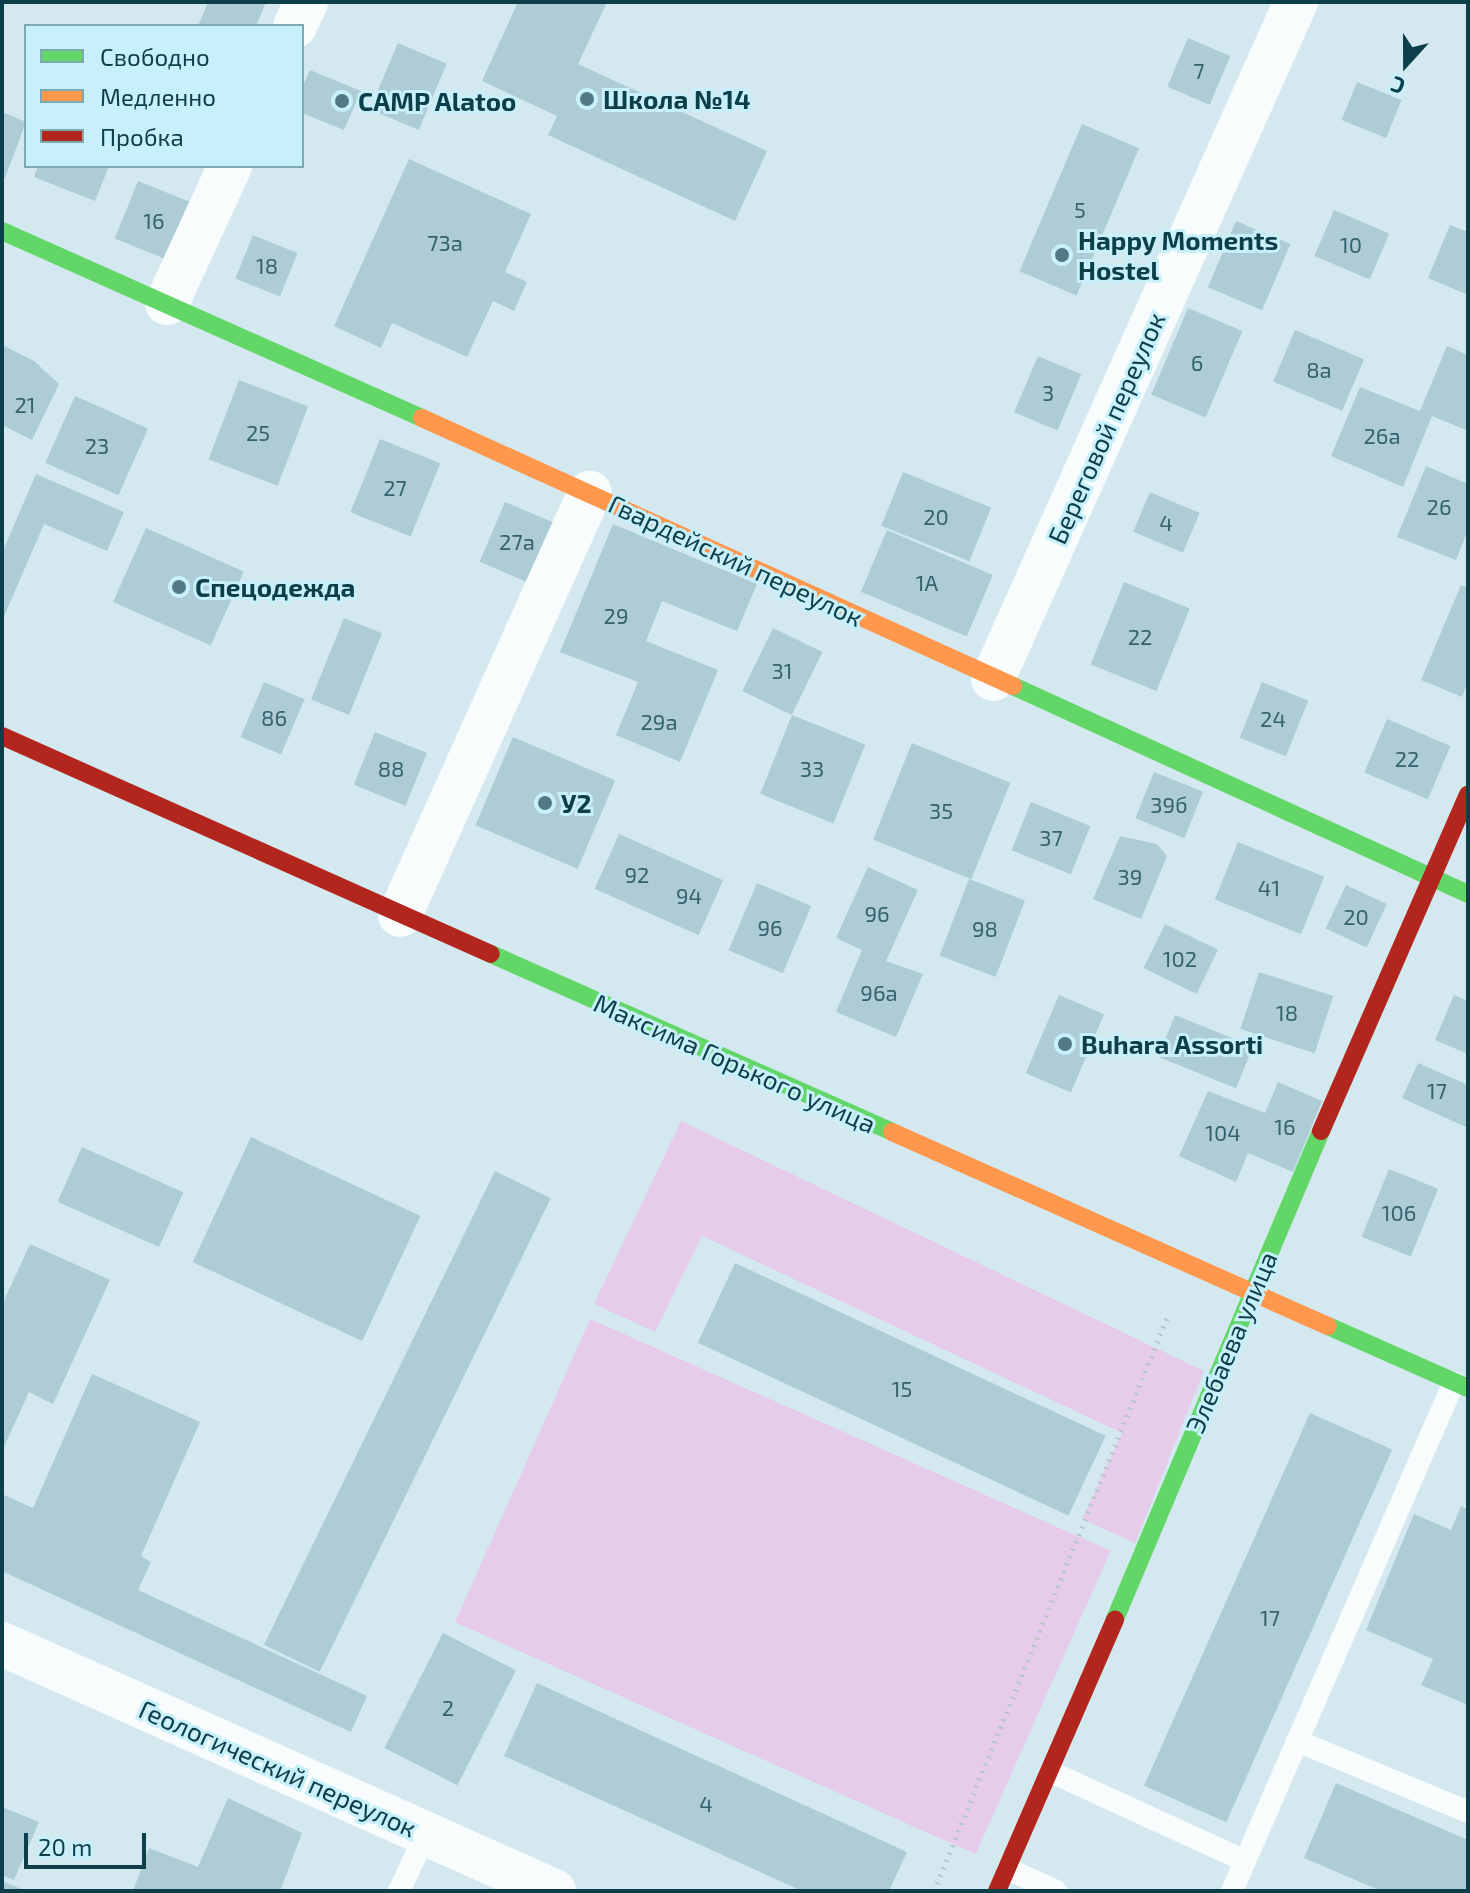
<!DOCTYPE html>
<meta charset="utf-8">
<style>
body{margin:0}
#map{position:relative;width:1470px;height:1893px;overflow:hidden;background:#d3e9ef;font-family:"Exo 2",sans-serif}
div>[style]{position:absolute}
.green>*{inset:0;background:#e6ccea;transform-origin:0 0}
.building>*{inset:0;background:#adccd5;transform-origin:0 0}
.path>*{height:5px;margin-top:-2.5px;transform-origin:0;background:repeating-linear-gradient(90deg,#b9c7cb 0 2px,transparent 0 8px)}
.lane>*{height:22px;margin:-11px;padding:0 11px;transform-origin:11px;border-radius:11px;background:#f8fcfd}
.street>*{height:44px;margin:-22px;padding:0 22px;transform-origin:22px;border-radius:22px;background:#f8fcfd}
.fast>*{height:18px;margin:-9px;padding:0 9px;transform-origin:9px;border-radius:9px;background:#63d668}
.slow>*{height:18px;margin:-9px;padding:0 9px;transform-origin:9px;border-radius:9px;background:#ff974d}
.jam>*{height:18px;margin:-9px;padding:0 9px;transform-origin:9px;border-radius:9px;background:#b3261e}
.dots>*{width:22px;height:22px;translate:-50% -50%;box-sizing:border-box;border:4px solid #c8f0fa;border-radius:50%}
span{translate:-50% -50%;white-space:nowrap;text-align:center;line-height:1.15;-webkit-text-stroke:6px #c8f0fa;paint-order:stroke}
.number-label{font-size:22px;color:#34626d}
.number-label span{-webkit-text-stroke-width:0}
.poi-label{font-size:26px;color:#0c3f4a;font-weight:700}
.left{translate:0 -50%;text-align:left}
.street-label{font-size:26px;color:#0c3f4a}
.frame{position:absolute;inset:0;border:4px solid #0c3f4a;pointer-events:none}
.legend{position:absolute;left:24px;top:24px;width:280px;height:144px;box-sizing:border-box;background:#c8f0fa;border:2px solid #7da9b4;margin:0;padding:10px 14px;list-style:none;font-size:24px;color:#0c3f4a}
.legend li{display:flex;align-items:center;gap:16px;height:40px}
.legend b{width:40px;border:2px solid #7da9b4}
.north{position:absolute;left:1366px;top:24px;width:80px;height:80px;-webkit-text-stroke:6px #c8f0fa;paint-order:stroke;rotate:201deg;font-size:22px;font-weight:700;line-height:32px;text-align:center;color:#0c3f4a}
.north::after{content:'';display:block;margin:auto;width:28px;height:36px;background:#0c3f4a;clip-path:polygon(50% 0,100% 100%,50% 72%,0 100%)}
.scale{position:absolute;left:24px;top:1833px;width:122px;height:36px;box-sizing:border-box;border:4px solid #0c3f4a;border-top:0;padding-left:10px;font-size:24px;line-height:28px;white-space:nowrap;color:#0c3f4a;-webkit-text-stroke:6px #c8f0fa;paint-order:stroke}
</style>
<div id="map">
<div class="green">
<div style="clip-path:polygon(681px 1121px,1204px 1371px,1135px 1543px,1082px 1519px,1122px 1433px,702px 1236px,655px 1332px,594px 1304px)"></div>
<div style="left:590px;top:1319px;width:570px;height:332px;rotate:24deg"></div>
</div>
<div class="building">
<div style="clip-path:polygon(208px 2px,266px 2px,256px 26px,198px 26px)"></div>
<div style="clip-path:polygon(518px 2px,607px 2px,578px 64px,767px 151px,735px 221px,548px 135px,557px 116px,482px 81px)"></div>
<div style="left:1188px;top:38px;width:46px;height:53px;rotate:23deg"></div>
<div style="left:398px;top:43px;width:53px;height:72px;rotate:23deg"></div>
<div style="clip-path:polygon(310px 70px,361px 91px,344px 130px,302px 113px,302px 88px)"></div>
<div style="left:1357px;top:82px;width:48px;height:41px;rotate:22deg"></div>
<div style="clip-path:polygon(2px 112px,26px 122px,5px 178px,2px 177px)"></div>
<div style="left:1082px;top:124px;width:62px;height:160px;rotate:23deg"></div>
<div style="clip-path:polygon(409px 159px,531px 214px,505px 272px,527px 282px,514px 311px,493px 301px,467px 357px,392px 323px,381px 348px,334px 326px)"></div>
<div style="clip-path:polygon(38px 166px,109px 166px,95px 201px,34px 177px)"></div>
<div style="left:138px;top:181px;width:61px;height:62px;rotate:22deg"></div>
<div style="left:1334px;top:210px;width:60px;height:50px;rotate:23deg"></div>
<div style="left:1236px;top:221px;width:59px;height:72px;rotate:23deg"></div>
<div style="clip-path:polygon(1450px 225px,1468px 232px,1468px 295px,1428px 278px)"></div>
<div style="left:253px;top:235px;width:48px;height:47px;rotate:22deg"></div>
<div style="left:1188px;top:308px;width:59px;height:94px;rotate:23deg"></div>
<div style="left:1295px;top:330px;width:75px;height:56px;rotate:23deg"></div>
<div style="clip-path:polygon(2px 345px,34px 361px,59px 384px,32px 440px,2px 425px)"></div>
<div style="clip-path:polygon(1447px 346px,1468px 355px,1468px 431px,1432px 416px,1403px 487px,1331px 456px,1360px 387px,1420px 411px)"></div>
<div style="left:1038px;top:356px;width:47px;height:61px;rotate:23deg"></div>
<div style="left:239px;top:380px;width:74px;height:85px;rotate:21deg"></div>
<div style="left:75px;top:396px;width:80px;height:73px;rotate:24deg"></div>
<div style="left:380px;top:439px;width:65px;height:79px;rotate:22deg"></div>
<div style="clip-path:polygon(1426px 466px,1468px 484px,1468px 530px,1456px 560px,1397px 537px)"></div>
<div style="left:903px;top:472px;width:95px;height:58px;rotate:22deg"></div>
<div style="clip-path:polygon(36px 474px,124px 512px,107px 551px,44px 524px,2px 621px,2px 553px)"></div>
<div style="left:1150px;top:492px;width:54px;height:43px;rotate:23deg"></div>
<div style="left:505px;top:502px;width:54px;height:65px;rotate:23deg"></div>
<div style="clip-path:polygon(613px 524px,757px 584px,737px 631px,662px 601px,646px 641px,718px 670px,680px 762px,616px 735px,638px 682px,560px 652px)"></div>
<div style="left:146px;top:528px;width:107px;height:81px;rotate:24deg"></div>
<div style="left:887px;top:530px;width:115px;height:67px;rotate:23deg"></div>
<div style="left:1124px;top:582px;width:71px;height:89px;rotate:22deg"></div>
<div style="clip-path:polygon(1461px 585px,1468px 588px,1468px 682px,1462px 697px,1421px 680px)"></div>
<div style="left:344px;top:618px;width:41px;height:88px;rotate:22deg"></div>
<div style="left:773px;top:628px;width:55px;height:70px;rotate:26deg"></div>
<div style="left:264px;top:682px;width:44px;height:60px;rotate:23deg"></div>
<div style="left:1262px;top:682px;width:50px;height:60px;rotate:22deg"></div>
<div style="left:792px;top:715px;width:79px;height:85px;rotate:22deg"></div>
<div style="left:1387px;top:719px;width:69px;height:58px;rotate:23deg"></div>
<div style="left:375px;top:732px;width:56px;height:57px;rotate:22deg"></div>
<div style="left:513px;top:737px;width:111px;height:96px;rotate:23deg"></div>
<div style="left:912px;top:743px;width:106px;height:104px;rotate:22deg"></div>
<div style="left:1154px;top:772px;width:53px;height:50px;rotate:22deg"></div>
<div style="left:1031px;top:802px;width:64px;height:52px;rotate:22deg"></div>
<div style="left:619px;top:834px;width:114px;height:60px;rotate:24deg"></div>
<div style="clip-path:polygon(1120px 836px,1157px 844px,1167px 856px,1141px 919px,1093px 899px)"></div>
<div style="left:1238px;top:842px;width:93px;height:62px;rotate:22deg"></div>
<div style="clip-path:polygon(868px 867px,918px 890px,886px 961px,923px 974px,896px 1037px,836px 1012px,862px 950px,836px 938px)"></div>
<div style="left:969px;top:879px;width:60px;height:82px;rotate:21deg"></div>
<div style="left:757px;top:883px;width:59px;height:73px;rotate:23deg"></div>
<div style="left:1346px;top:885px;width:45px;height:48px;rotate:25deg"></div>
<div style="left:1165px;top:924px;width:59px;height:49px;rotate:26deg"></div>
<div style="left:1259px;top:972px;width:78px;height:60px;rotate:18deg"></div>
<div style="left:1059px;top:995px;width:49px;height:85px;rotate:23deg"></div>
<div style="clip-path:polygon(1454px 995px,1468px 1001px,1468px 1054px,1435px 1040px)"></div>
<div style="left:1175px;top:1015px;width:84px;height:45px;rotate:22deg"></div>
<div style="clip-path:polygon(1418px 1063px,1468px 1085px,1468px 1128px,1402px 1098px)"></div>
<div style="clip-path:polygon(1278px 1082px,1322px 1101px,1293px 1172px,1248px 1153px,1236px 1182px,1179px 1156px,1208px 1091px,1265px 1113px)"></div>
<div style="left:251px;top:1137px;width:187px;height:138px;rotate:25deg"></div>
<div style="left:82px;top:1147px;width:111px;height:60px;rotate:24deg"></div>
<div style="left:1389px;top:1169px;width:53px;height:73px;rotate:22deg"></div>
<div style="left:495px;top:1171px;width:62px;height:527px;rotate:26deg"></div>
<div style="clip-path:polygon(30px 1244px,110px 1280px,53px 1404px,29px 1392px,2px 1451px,2px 1305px)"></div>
<div style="left:735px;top:1263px;width:409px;height:88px;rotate:25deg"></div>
<div style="clip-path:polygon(92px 1374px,200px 1422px,141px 1556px,151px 1562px,138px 1590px,367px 1696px,351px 1732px,2px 1571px,2px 1494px,33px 1508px)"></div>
<div style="left:1310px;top:1413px;width:90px;height:408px;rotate:24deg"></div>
<div style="clip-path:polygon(1461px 1506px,1468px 1509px,1468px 1705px,1421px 1685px,1433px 1659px,1366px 1630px,1414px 1514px,1451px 1530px)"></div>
<div style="left:443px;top:1633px;width:82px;height:129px;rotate:27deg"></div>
<div style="clip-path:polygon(537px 1683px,907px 1852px,889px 1891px,802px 1891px,504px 1756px)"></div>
<div style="clip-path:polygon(1336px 1783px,1468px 1840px,1468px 1891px,1381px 1891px,1304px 1858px)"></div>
<div style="clip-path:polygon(228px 1798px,302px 1833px,280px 1891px,133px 1891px,149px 1848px,198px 1867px)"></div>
<div style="clip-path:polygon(2px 1807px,39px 1822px,14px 1880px,2px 1875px)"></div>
<div style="clip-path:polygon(2px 1881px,26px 1891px,2px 1891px)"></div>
</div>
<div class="path">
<div style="left:934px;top:1891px;width:624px;rotate:-67.87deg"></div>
</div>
<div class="lane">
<div style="left:1297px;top:1741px;width:185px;rotate:22.5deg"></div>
<div style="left:1051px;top:1772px;width:213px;rotate:24.6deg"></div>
<div style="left:1008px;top:1869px;width:53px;rotate:24.6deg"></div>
<div style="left:399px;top:1891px;width:63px;rotate:-64.7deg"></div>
<div style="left:1232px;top:1891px;width:555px;rotate:-66.44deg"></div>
</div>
<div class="street">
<div style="left:295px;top:26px;width:26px;rotate:-65deg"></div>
<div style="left:167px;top:303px;width:151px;rotate:-65.3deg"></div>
<div style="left:993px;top:679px;width:742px;rotate:-65.89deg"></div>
<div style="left:400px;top:915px;width:463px;rotate:-65.8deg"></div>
<div style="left:2px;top:1644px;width:605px;rotate:24.11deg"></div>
</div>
<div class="fast">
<div style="left:2px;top:231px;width:460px;rotate:24deg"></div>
<div style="left:1013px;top:686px;width:500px;rotate:24.57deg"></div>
<div style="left:491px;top:954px;width:439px;rotate:23.9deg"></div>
<div style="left:1328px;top:1326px;width:153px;rotate:23.9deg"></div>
<div style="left:1115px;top:1619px;width:530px;rotate:-67.11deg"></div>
</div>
<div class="slow">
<div style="left:422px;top:418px;width:649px;rotate:24.39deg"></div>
<div style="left:892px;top:1132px;width:477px;rotate:24deg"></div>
</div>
<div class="jam">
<div style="left:2px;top:736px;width:535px;rotate:24.03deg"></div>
<div style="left:1321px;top:1131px;width:367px;rotate:-66.4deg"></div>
<div style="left:997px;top:1891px;width:296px;rotate:-66.5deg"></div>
</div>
<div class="dots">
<div style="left:587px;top:99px;background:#527a84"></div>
<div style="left:342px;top:101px;background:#527a84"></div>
<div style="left:1062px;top:255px;background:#527a84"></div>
<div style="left:179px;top:587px;background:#527a84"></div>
<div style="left:545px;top:803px;background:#527a84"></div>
<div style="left:1065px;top:1044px;background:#527a84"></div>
</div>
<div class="number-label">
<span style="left:1199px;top:71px">7</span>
<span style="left:1080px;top:210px">5</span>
<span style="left:154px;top:221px">16</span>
<span style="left:445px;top:243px">73а</span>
<span style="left:1351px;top:245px">10</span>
<span style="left:267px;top:266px">18</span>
<span style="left:1197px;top:363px">6</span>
<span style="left:1319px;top:370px">8а</span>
<span style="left:1048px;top:393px">3</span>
<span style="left:25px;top:405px">21</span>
<span style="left:258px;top:433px">25</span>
<span style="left:1382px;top:436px">26а</span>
<span style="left:97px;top:446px">23</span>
<span style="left:395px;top:488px">27</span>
<span style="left:1439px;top:507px">26</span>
<span style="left:936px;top:517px">20</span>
<span style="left:1166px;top:523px">4</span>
<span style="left:517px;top:542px">27а</span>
<span style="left:927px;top:583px">1А</span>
<span style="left:616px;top:616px">29</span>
<span style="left:1140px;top:637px">22</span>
<span style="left:782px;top:671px">31</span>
<span style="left:274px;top:718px">86</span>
<span style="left:1273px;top:719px">24</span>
<span style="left:659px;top:722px">29а</span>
<span style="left:1407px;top:759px">22</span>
<span style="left:391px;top:769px">88</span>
<span style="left:812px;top:769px">33</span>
<span style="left:1169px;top:805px">39б</span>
<span style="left:941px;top:811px">35</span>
<span style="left:1051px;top:838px">37</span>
<span style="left:637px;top:875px">92</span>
<span style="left:1130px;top:877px">39</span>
<span style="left:1269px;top:888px">41</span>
<span style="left:689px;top:896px">94</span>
<span style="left:877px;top:914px">96</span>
<span style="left:1356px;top:917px">20</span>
<span style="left:770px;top:928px">96</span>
<span style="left:985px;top:929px">98</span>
<span style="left:1180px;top:959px">102</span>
<span style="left:879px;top:993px">96а</span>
<span style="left:1287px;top:1013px">18</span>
<span style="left:1437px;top:1091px">17</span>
<span style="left:1285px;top:1127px">16</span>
<span style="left:1223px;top:1133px">104</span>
<span style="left:1399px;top:1213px">106</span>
<span style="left:902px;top:1389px">15</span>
<span style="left:1270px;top:1618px">17</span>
<span style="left:448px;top:1708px">2</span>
<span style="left:706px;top:1804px">4</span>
</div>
<div class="poi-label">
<span class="left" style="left:603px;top:99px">Школа №14</span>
<span class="left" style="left:358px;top:101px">CAMP Alatoo</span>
<span class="left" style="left:1078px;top:255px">Happy Moments<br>Hostel</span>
<span class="left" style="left:195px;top:587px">Спецодежда</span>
<span class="left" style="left:561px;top:803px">У2</span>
<span class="left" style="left:1081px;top:1044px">Buhara Assorti</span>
</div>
<div class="street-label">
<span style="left:1106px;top:428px;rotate:-66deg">Береговой переулок</span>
<span style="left:736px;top:560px;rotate:25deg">Гвардейский переулок</span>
<span style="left:735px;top:1063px;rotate:24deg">Максима Горького улица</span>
<span style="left:1231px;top:1342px;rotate:-67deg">Элебаева улица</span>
<span style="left:278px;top:1768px;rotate:24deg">Геологический переулок</span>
</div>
<div class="frame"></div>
<ul class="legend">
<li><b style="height:10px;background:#63d668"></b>Свободно</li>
<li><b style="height:10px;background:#ff974d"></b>Медленно</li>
<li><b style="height:10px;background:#b3261e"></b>Пробка</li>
</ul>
<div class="north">С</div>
<div class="scale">20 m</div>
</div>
